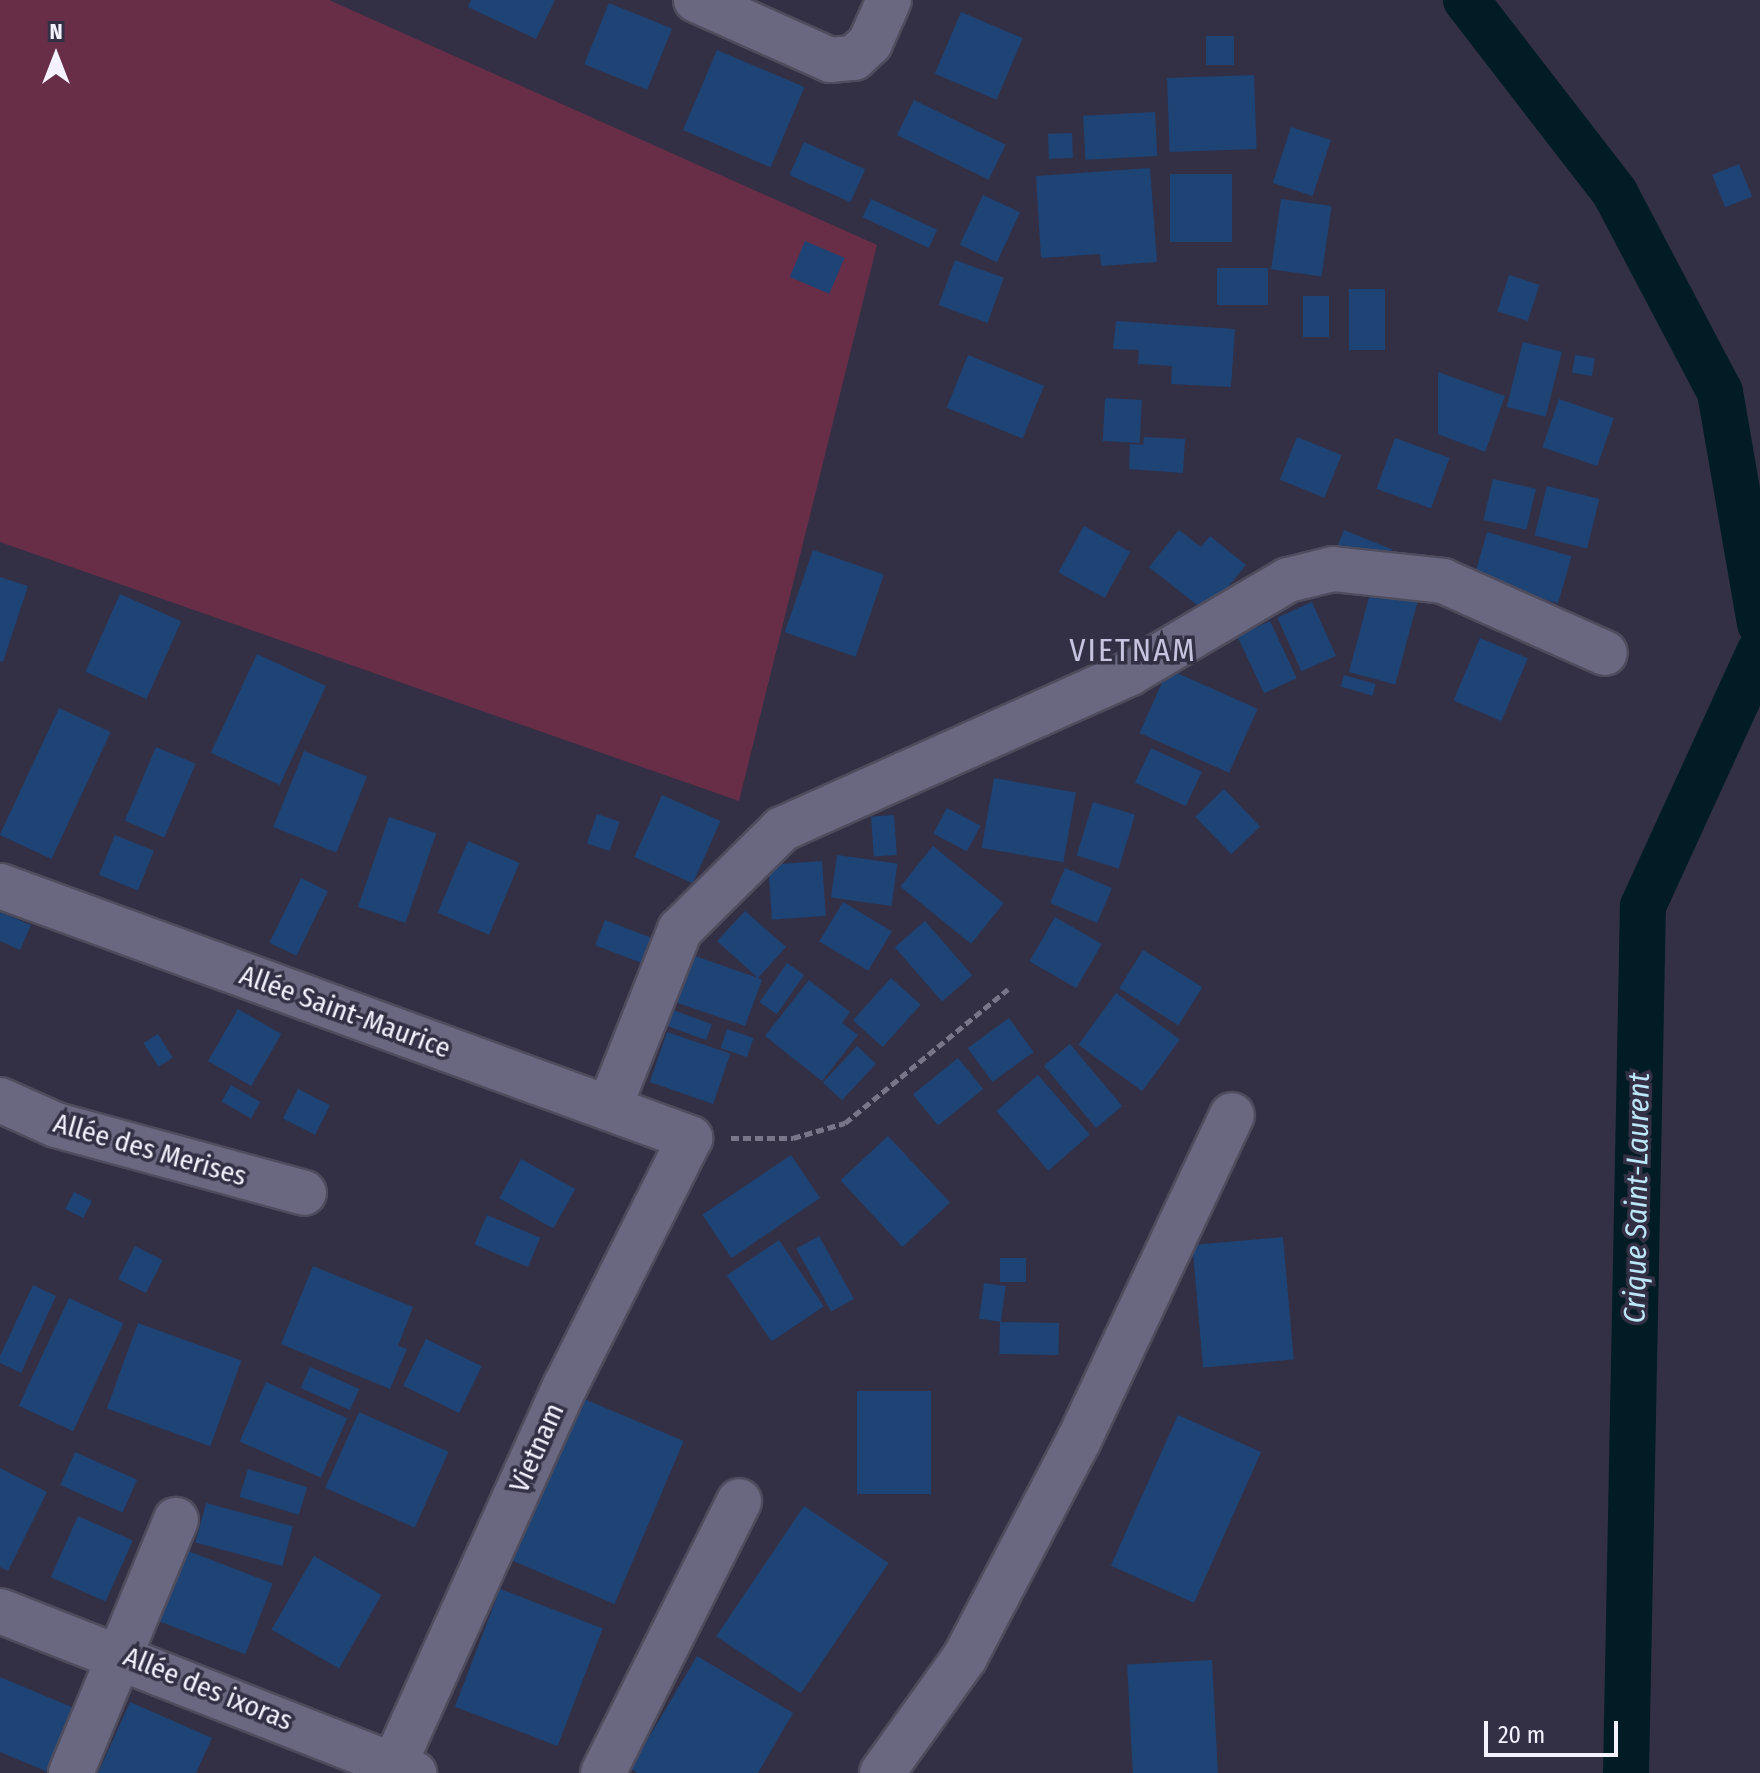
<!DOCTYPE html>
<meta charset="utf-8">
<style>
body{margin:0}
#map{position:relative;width:1760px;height:1773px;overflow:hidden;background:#333045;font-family:"Fira Sans Condensed",sans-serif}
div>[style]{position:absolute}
.green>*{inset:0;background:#692e47}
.canal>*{height:46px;margin:-23px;padding:0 23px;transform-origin:23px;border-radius:23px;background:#011c25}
.building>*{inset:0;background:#1e4375;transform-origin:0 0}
.path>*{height:5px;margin-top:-2.5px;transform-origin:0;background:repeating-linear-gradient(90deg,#787688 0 8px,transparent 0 12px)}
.roads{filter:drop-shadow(2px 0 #4f4c5e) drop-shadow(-2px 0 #4f4c5e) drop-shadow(0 2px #4f4c5e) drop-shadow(0 -2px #4f4c5e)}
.street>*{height:44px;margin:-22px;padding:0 22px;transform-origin:22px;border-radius:22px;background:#6a6880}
span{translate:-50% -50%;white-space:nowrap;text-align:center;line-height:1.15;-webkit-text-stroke:7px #333045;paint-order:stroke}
.street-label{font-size:28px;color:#f3f2fe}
.water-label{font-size:30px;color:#bce7f7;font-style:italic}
.quarter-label{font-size:32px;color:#c6c4df;letter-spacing:2px}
.north{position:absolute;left:16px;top:16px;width:80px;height:80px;-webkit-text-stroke:6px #333045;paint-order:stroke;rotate:0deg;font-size:22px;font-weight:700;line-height:32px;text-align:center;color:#f3f2fe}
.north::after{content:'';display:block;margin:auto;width:28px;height:36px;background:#f3f2fe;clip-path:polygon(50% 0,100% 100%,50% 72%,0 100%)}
.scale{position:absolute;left:1484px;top:1721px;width:134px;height:36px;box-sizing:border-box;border:4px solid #f3f2fe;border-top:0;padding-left:10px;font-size:24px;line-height:28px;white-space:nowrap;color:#f3f2fe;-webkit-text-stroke:6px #333045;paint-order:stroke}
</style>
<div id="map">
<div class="green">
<div style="clip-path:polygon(0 0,329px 0,877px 245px,739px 801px,0 542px)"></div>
</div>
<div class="canal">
<div style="left:1466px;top:0;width:244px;rotate:52.3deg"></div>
<div style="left:1615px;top:193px;width:225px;rotate:62.2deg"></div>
<div style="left:1720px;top:392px;width:235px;rotate:80.2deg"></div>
<div style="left:1626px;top:1773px;width:867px;rotate:-88.88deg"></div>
<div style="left:1643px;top:906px;width:281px;rotate:-65.4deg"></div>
</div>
<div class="building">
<div style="clip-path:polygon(471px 0,555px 0,536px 39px,468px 7px)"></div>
<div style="left:609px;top:3px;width:68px;height:66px;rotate:22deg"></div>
<div style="left:961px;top:12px;width:67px;height:67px;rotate:23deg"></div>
<div style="left:1206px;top:36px;width:28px;height:29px"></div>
<div style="left:717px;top:50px;width:95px;height:87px;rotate:23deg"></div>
<div style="left:1254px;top:75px;width:74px;height:87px;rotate:88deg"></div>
<div style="left:914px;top:100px;width:102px;height:39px;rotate:26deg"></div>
<div style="left:1155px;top:112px;width:44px;height:72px;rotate:87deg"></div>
<div style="left:1291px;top:127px;width:42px;height:59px;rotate:18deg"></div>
<div style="left:1072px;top:133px;width:25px;height:24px;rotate:88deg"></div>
<div style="left:804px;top:142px;width:67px;height:36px;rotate:24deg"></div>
<div style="left:1739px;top:164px;width:35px;height:29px;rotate:68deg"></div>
<div style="clip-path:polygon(1150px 168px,1157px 262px,1101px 266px,1100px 254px,1041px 258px,1036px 176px)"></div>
<div style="left:1170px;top:174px;width:62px;height:68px"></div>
<div style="left:983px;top:195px;width:41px;height:55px;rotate:25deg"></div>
<div style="left:871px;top:199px;width:73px;height:20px;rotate:25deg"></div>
<div style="left:1281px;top:199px;width:51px;height:71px;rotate:8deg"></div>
<div style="left:805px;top:241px;width:43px;height:39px;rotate:23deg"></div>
<div style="left:955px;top:260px;width:52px;height:48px;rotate:20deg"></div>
<div style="left:1217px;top:268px;width:51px;height:37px"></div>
<div style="left:1509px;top:275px;width:32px;height:38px;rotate:18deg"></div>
<div style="left:1349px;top:289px;width:36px;height:61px"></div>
<div style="left:1329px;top:296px;width:41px;height:26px;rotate:90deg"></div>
<div style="clip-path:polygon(1116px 321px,1235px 329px,1231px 387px,1171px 384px,1172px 366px,1138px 364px,1139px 350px,1113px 349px)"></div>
<div style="left:1523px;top:342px;width:40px;height:67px;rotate:14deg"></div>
<div style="left:968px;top:355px;width:82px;height:57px;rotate:22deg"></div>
<div style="left:1575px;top:355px;width:20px;height:18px;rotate:9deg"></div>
<div style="clip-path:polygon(1438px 372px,1505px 396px,1485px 452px,1438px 434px)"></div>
<div style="left:1105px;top:398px;width:37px;height:43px;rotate:3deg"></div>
<div style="left:1559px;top:399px;width:58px;height:51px;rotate:19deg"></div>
<div style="clip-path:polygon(1144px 437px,1185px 439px,1183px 473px,1129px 469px,1130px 444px,1143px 445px)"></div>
<div style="left:1297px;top:437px;width:48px;height:46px;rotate:22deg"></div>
<div style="left:1395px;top:438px;width:58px;height:54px;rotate:20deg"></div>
<div style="left:1493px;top:479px;width:44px;height:42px;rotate:13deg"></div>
<div style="left:1547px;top:486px;width:54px;height:51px;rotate:14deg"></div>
<div style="left:1084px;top:526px;width:53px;height:53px;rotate:29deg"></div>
<div style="clip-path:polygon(1179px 530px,1201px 547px,1210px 536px,1246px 565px,1207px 613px,1149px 567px)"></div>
<div style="left:1344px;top:530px;width:52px;height:20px;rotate:22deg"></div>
<div style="left:1487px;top:532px;width:88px;height:49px;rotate:16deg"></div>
<div style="left:813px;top:550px;width:75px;height:87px;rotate:19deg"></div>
<div style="clip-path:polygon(0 577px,28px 586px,3px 662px,0 661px)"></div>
<div style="left:1372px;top:586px;width:48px;height:89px;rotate:15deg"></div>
<div style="left:120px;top:594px;width:67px;height:85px;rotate:24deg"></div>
<div style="left:1312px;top:602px;width:59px;height:38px;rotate:66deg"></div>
<div style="left:1270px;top:621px;width:63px;height:36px;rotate:65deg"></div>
<div style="left:1480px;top:638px;width:52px;height:68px;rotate:23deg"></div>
<div style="left:257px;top:654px;width:76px;height:109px;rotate:25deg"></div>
<div style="left:1168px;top:669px;width:98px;height:70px;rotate:24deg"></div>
<div style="left:1344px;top:675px;width:33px;height:12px;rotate:16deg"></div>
<div style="left:59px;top:708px;width:57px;height:140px;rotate:25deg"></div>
<div style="left:156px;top:747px;width:43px;height:80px;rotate:23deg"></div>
<div style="left:1151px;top:748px;width:56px;height:38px;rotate:25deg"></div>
<div style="left:304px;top:751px;width:68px;height:82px;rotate:22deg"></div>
<div style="left:994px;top:778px;width:83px;height:71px;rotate:10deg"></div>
<div style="left:1224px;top:789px;width:52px;height:40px;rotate:46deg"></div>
<div style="left:662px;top:795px;width:64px;height:68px;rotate:24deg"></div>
<div style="left:1093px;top:802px;width:44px;height:56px;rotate:17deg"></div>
<div style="left:947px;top:808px;width:38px;height:29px;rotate:28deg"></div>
<div style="left:597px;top:814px;width:24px;height:31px;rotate:19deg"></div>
<div style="left:894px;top:815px;width:40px;height:23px;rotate:86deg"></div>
<div style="left:389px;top:817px;width:50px;height:95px;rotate:19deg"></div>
<div style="left:115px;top:835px;width:42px;height:43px;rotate:22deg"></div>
<div style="left:468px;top:841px;width:56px;height:78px;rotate:23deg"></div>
<div style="left:933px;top:846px;width:91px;height:52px;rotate:39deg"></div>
<div style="left:837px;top:855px;width:61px;height:43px;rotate:8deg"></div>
<div style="left:822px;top:861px;width:55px;height:54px;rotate:86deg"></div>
<div style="left:1065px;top:868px;width:51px;height:38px;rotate:23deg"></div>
<div style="left:301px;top:878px;width:30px;height:72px;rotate:26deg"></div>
<div style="left:843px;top:902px;width:57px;height:46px;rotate:31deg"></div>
<div style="clip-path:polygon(745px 911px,786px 947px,758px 978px,762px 980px,745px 1026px,675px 1002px,692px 955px,758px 978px,717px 941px)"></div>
<div style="clip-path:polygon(0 912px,31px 925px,20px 950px,0 941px)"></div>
<div style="left:1055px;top:917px;width:54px;height:51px;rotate:30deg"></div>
<div style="left:605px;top:920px;width:53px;height:27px;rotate:21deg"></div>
<div style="left:925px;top:921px;width:72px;height:40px;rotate:49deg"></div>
<div style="left:1143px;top:950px;width:70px;height:45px;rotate:32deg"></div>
<div style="left:787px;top:963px;width:21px;height:48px;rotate:35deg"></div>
<div style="left:891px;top:978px;width:40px;height:57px;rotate:42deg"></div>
<div style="clip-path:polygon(809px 980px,850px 1012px,842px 1023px,858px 1035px,822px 1081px,765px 1036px)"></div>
<div style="left:1116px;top:993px;width:79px;height:64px;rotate:36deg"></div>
<div style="left:662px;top:1006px;width:53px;height:17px;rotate:20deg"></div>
<div style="left:238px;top:1009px;width:50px;height:60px;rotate:30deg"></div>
<div style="left:1009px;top:1018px;width:42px;height:51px;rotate:54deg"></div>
<div style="left:727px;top:1029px;width:28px;height:20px;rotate:19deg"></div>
<div style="left:667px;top:1032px;width:67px;height:53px;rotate:19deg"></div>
<div style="left:158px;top:1034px;width:28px;height:17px;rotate:58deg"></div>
<div style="left:1070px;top:1044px;width:81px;height:34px;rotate:50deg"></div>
<div style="left:857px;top:1046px;width:26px;height:50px;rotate:43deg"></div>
<div style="left:958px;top:1058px;width:40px;height:58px;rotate:51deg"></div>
<div style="left:1038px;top:1075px;width:79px;height:55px;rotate:49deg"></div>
<div style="left:231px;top:1085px;width:34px;height:19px;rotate:30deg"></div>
<div style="left:298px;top:1089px;width:36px;height:33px;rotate:27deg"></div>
<div style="left:888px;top:1136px;width:91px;height:65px;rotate:47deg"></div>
<div style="left:791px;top:1155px;width:52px;height:107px;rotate:56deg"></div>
<div style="left:521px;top:1159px;width:62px;height:45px;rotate:29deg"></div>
<div style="left:74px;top:1192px;width:20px;height:19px;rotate:27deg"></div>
<div style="left:487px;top:1215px;width:58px;height:32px;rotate:23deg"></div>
<div style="left:819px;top:1236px;width:72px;height:26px;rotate:61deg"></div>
<div style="left:1283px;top:1237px;width:123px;height:91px;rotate:85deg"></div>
<div style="left:779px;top:1240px;width:80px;height:63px;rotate:56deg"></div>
<div style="left:135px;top:1246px;width:31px;height:37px;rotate:27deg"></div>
<div style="left:1000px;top:1258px;width:26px;height:24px"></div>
<div style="clip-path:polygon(313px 1266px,413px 1307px,398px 1346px,407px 1349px,390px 1389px,281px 1344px)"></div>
<div style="left:984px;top:1283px;width:22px;height:36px;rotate:8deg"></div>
<div style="clip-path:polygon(33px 1285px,56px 1296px,21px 1373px,0 1363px,0 1356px)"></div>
<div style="left:69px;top:1298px;width:60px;height:119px;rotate:25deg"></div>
<div style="left:1000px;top:1322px;width:59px;height:32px;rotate:1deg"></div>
<div style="left:138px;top:1323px;width:110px;height:91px;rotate:20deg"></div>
<div style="left:426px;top:1339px;width:62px;height:52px;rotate:26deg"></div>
<div style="left:310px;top:1367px;width:54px;height:23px;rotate:24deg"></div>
<div style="left:266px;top:1382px;width:89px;height:65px;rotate:24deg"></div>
<div style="left:857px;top:1391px;width:74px;height:103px"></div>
<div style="left:575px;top:1395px;width:118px;height:177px;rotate:23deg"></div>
<div style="left:359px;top:1412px;width:98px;height:83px;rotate:24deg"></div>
<div style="left:1178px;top:1415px;width:91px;height:165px;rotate:24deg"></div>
<div style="left:75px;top:1452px;width:68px;height:36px;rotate:24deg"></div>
<div style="clip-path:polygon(0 1468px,47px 1492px,8px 1571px,0 1567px)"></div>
<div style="left:248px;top:1469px;width:62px;height:29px;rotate:17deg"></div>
<div style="left:206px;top:1503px;width:90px;height:41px;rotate:15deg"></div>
<div style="left:804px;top:1506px;width:102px;height:157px;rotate:34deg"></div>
<div style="left:78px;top:1516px;width:60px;height:67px;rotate:24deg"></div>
<div style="left:183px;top:1549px;width:96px;height:76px;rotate:21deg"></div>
<div style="left:314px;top:1556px;width:78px;height:85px;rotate:30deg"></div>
<div style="left:500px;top:1589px;width:110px;height:126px;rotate:21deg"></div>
<div style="clip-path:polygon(697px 1656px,793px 1713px,758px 1773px,638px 1773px,630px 1769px)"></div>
<div style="left:1212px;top:1660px;width:113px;height:85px;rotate:87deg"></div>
<div style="clip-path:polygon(0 1677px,74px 1708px,48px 1772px,0 1752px)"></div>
<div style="clip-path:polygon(130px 1702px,212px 1738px,196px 1773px,98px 1773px)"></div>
</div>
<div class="path">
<div style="left:731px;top:1138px;width:62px"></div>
<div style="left:793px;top:1138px;width:54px;rotate:-16.1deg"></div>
<div style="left:845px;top:1123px;width:211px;rotate:-39.4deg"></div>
</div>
<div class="roads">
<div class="street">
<div style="left:696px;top:0;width:147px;rotate:24.1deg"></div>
<div style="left:830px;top:60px;width:24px;rotate:-5deg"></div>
<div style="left:854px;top:58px;width:22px;rotate:-43deg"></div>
<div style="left:870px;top:43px;width:47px;rotate:-66.2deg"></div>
<div style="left:0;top:886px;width:735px;rotate:20.06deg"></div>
<div style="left:690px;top:1138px;width:278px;rotate:116.7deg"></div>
<div style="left:565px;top:1386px;width:415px;rotate:114.3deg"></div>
<div style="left:0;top:1100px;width:61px;rotate:24.1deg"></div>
<div style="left:56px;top:1125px;width:257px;rotate:15.3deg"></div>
<div style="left:609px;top:1108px;width:192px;rotate:-68.3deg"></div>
<div style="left:680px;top:930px;width:144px;rotate:-44.7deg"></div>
<div style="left:782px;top:829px;width:381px;rotate:-24.1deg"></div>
<div style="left:1130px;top:673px;width:183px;rotate:-30.5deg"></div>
<div style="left:1288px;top:580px;width:46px;rotate:-13.7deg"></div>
<div style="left:1333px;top:569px;width:111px;rotate:6.2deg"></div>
<div style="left:1443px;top:581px;width:177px;rotate:24deg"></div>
<div style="left:0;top:1611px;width:445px;rotate:21.4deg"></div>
<div style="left:71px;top:1773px;width:274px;rotate:-67.5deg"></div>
<div style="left:603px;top:1773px;width:304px;rotate:-63.4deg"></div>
<div style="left:882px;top:1773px;width:143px;rotate:-54.4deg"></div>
<div style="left:965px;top:1657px;width:245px;rotate:-62.3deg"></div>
<div style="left:1079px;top:1440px;width:359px;rotate:-64.8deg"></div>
</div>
</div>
<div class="street-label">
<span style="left:345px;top:1012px;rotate:20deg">Allée Saint-Maurice</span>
<span style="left:150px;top:1150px;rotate:16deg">Allée des Merises</span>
<span style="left:537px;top:1448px;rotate:-66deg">Vietnam</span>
<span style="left:208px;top:1689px;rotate:22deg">Allée des ixoras</span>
</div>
<div class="water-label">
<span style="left:1637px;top:1198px;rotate:-89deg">Crique Saint-Laurent</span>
</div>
<div class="quarter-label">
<span style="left:1133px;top:650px">VIETNAM</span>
</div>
<div class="north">N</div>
<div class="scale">20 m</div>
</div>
